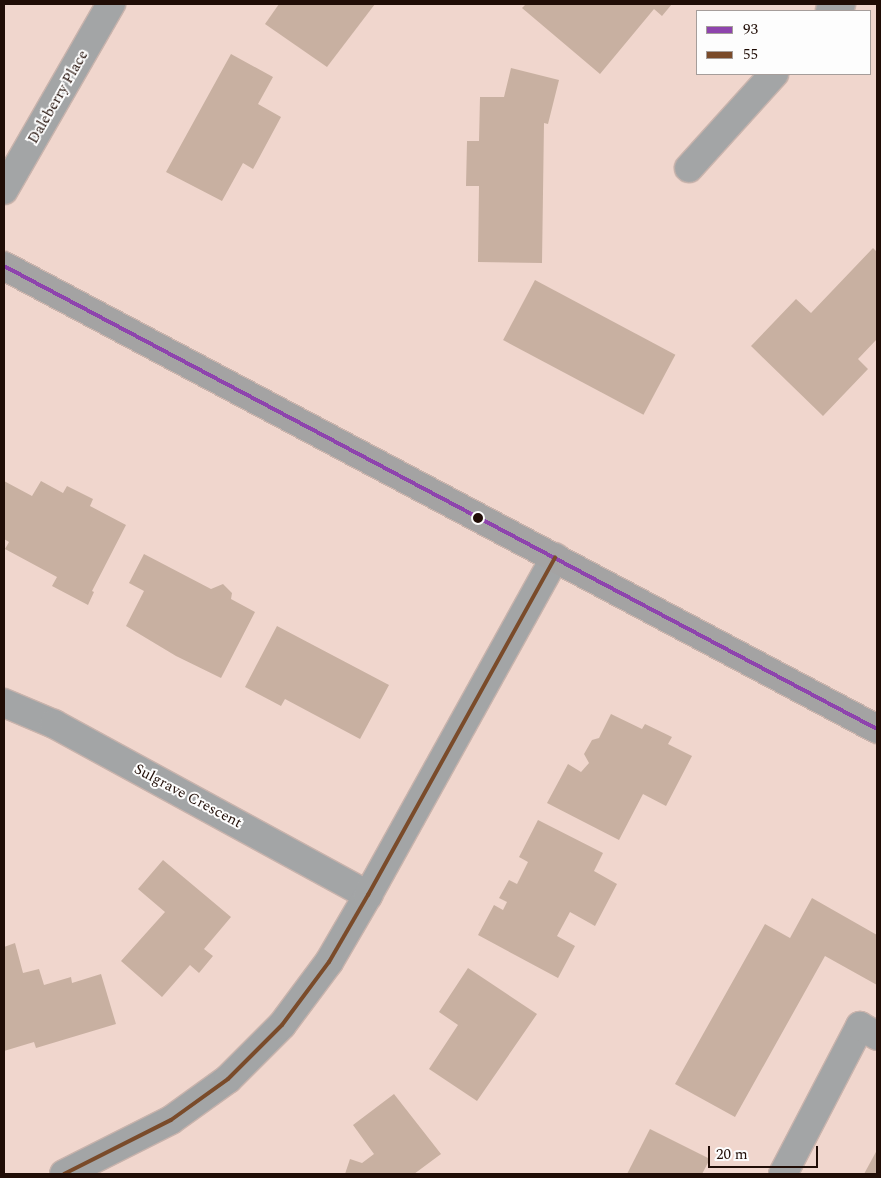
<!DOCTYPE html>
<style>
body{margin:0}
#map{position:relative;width:881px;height:1178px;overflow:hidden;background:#f0d6cd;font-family:Spectral,serif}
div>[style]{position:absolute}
.building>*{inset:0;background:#c8b0a1;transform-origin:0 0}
.roads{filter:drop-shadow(1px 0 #c8b3ac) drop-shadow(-1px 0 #c8b3ac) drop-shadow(0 1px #c8b3ac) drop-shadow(0 -1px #c8b3ac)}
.minor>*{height:28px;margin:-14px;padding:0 14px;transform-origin:14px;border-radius:14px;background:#a3a5a6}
.secondary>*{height:28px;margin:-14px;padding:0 14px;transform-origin:14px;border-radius:14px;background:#a4a3a3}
.bus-1>*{height:4px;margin:-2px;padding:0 2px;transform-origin:2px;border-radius:2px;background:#8e44ad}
.bus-2>*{height:4px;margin:-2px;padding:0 2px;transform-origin:2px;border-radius:2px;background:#7a4b2a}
.dots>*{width:14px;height:14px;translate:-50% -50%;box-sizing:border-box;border:2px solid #fdfdfd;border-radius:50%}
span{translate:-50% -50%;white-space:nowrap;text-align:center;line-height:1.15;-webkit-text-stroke:4px #fdfdfd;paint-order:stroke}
.street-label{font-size:15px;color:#200d06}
.frame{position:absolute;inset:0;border:5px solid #200d06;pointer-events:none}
.legend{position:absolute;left:696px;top:10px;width:175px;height:65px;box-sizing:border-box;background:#fdfdfd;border:1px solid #a59d9a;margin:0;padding:6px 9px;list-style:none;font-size:15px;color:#200d06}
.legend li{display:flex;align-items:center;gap:10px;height:25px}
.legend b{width:25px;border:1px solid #a59d9a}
.scale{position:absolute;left:708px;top:1146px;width:110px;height:22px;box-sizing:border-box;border:2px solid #200d06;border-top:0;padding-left:6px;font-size:15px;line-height:18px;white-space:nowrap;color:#200d06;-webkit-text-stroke:4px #fdfdfd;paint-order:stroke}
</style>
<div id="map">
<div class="building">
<div style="clip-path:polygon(279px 4px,375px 4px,327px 67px,265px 24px)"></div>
<div style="clip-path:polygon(526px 4px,672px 4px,662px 16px,654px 9px,600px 74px,522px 8px)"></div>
<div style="clip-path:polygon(231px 54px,273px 77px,258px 104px,281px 117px,253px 169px,243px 163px,222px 201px,166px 172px)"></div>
<div style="clip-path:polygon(511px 68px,559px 80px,548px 124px,544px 123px,542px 263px,478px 262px,479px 186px,466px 186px,467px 141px,479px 141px,480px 97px,504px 97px)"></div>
<div style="clip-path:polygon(873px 248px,877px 252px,877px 339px,858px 359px,868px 369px,823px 416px,751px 346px,796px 299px,811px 313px)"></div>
<div style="left:535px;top:280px;width:159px;height:68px;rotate:28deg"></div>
<div style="clip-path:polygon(4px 481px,32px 496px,41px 481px,63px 493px,67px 486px,93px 499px,90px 506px,126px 525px,92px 591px,94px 592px,88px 605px,52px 586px,57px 577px,5px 549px,9px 542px,4px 539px)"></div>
<div style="clip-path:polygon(144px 554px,211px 589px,223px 584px,232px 593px,231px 599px,255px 612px,221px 678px,176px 656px,126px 626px,144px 591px,129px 583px)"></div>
<div style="clip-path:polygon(277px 626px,389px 685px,360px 739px,285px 699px,281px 706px,245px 687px)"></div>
<div style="clip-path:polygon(611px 714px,642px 729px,645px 724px,672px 737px,668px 744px,692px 756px,666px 806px,643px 794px,619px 840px,547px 803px,568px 764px,581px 772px,589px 763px,584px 754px,592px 740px,599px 738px)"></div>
<div style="clip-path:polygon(538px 820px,603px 853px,594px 871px,617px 884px,595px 926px,570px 912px,557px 936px,575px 946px,558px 978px,478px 935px,494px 905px,503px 910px,507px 902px,499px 898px,509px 880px,517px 884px,528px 862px,519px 857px)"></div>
<div style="clip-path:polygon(163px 860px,231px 917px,204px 949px,213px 956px,199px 973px,190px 965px,162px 997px,121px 961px,165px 912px,138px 889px)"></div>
<div style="clip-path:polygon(812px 898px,877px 935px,877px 985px,825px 956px,735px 1117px,675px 1084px,765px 924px,790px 938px)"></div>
<div style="clip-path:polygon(15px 943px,23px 973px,39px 969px,44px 985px,71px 977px,72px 983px,101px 974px,116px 1024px,36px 1048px,34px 1042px,4px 1051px,4px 947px)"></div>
<div style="clip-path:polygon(468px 968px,537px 1014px,477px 1101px,429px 1069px,458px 1025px,439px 1012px)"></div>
<div style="clip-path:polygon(394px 1094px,441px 1154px,414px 1174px,345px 1174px,350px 1159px,362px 1163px,374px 1154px,353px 1125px)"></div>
<div style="clip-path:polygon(650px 1129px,710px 1159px,702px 1174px,627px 1174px)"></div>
<div style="clip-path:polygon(877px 1150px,877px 1174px,864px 1174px)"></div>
</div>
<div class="roads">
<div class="minor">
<div style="left:830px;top:11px;width:13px;rotate:-32deg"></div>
<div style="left:689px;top:168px;width:127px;rotate:-47.9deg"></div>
<div style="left:4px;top:190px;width:215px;rotate:-60.1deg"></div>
<div style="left:4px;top:703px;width:54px;rotate:22.8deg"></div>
<div style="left:54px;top:724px;width:358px;rotate:28.6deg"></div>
<div style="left:64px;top:1174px;width:120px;rotate:-26.8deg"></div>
<div style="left:171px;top:1120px;width:70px;rotate:-35.7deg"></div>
<div style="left:228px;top:1079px;width:76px;rotate:-45deg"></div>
<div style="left:282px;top:1025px;width:79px;rotate:-53.3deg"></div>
<div style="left:329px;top:962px;width:78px;rotate:-59.8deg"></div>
<div style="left:368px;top:895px;width:386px;rotate:-61deg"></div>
<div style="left:783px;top:1174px;width:167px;rotate:-62.5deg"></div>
<div style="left:860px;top:1026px;width:20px;rotate:30deg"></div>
</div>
<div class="secondary">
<div style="left:4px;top:266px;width:988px;rotate:27.94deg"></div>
</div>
</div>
<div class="bus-1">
<div style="left:4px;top:266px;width:988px;rotate:27.94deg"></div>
</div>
<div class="bus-2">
<div style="left:64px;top:1174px;width:120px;rotate:-26.8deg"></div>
<div style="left:171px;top:1120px;width:70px;rotate:-35.7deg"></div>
<div style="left:228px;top:1079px;width:76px;rotate:-45deg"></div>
<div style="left:282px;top:1025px;width:79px;rotate:-53.3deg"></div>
<div style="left:329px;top:962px;width:78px;rotate:-59.8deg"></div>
<div style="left:368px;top:895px;width:386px;rotate:-61deg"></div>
</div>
<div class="dots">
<div style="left:478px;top:518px;background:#200d06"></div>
</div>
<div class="street-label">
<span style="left:58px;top:97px;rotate:-60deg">Daleberry Place</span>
<span style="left:188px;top:796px;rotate:28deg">Sulgrave Crescent</span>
</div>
<div class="frame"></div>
<ul class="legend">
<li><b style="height:6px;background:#8e44ad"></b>93</li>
<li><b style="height:6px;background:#7a4b2a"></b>55</li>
</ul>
<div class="scale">20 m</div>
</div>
